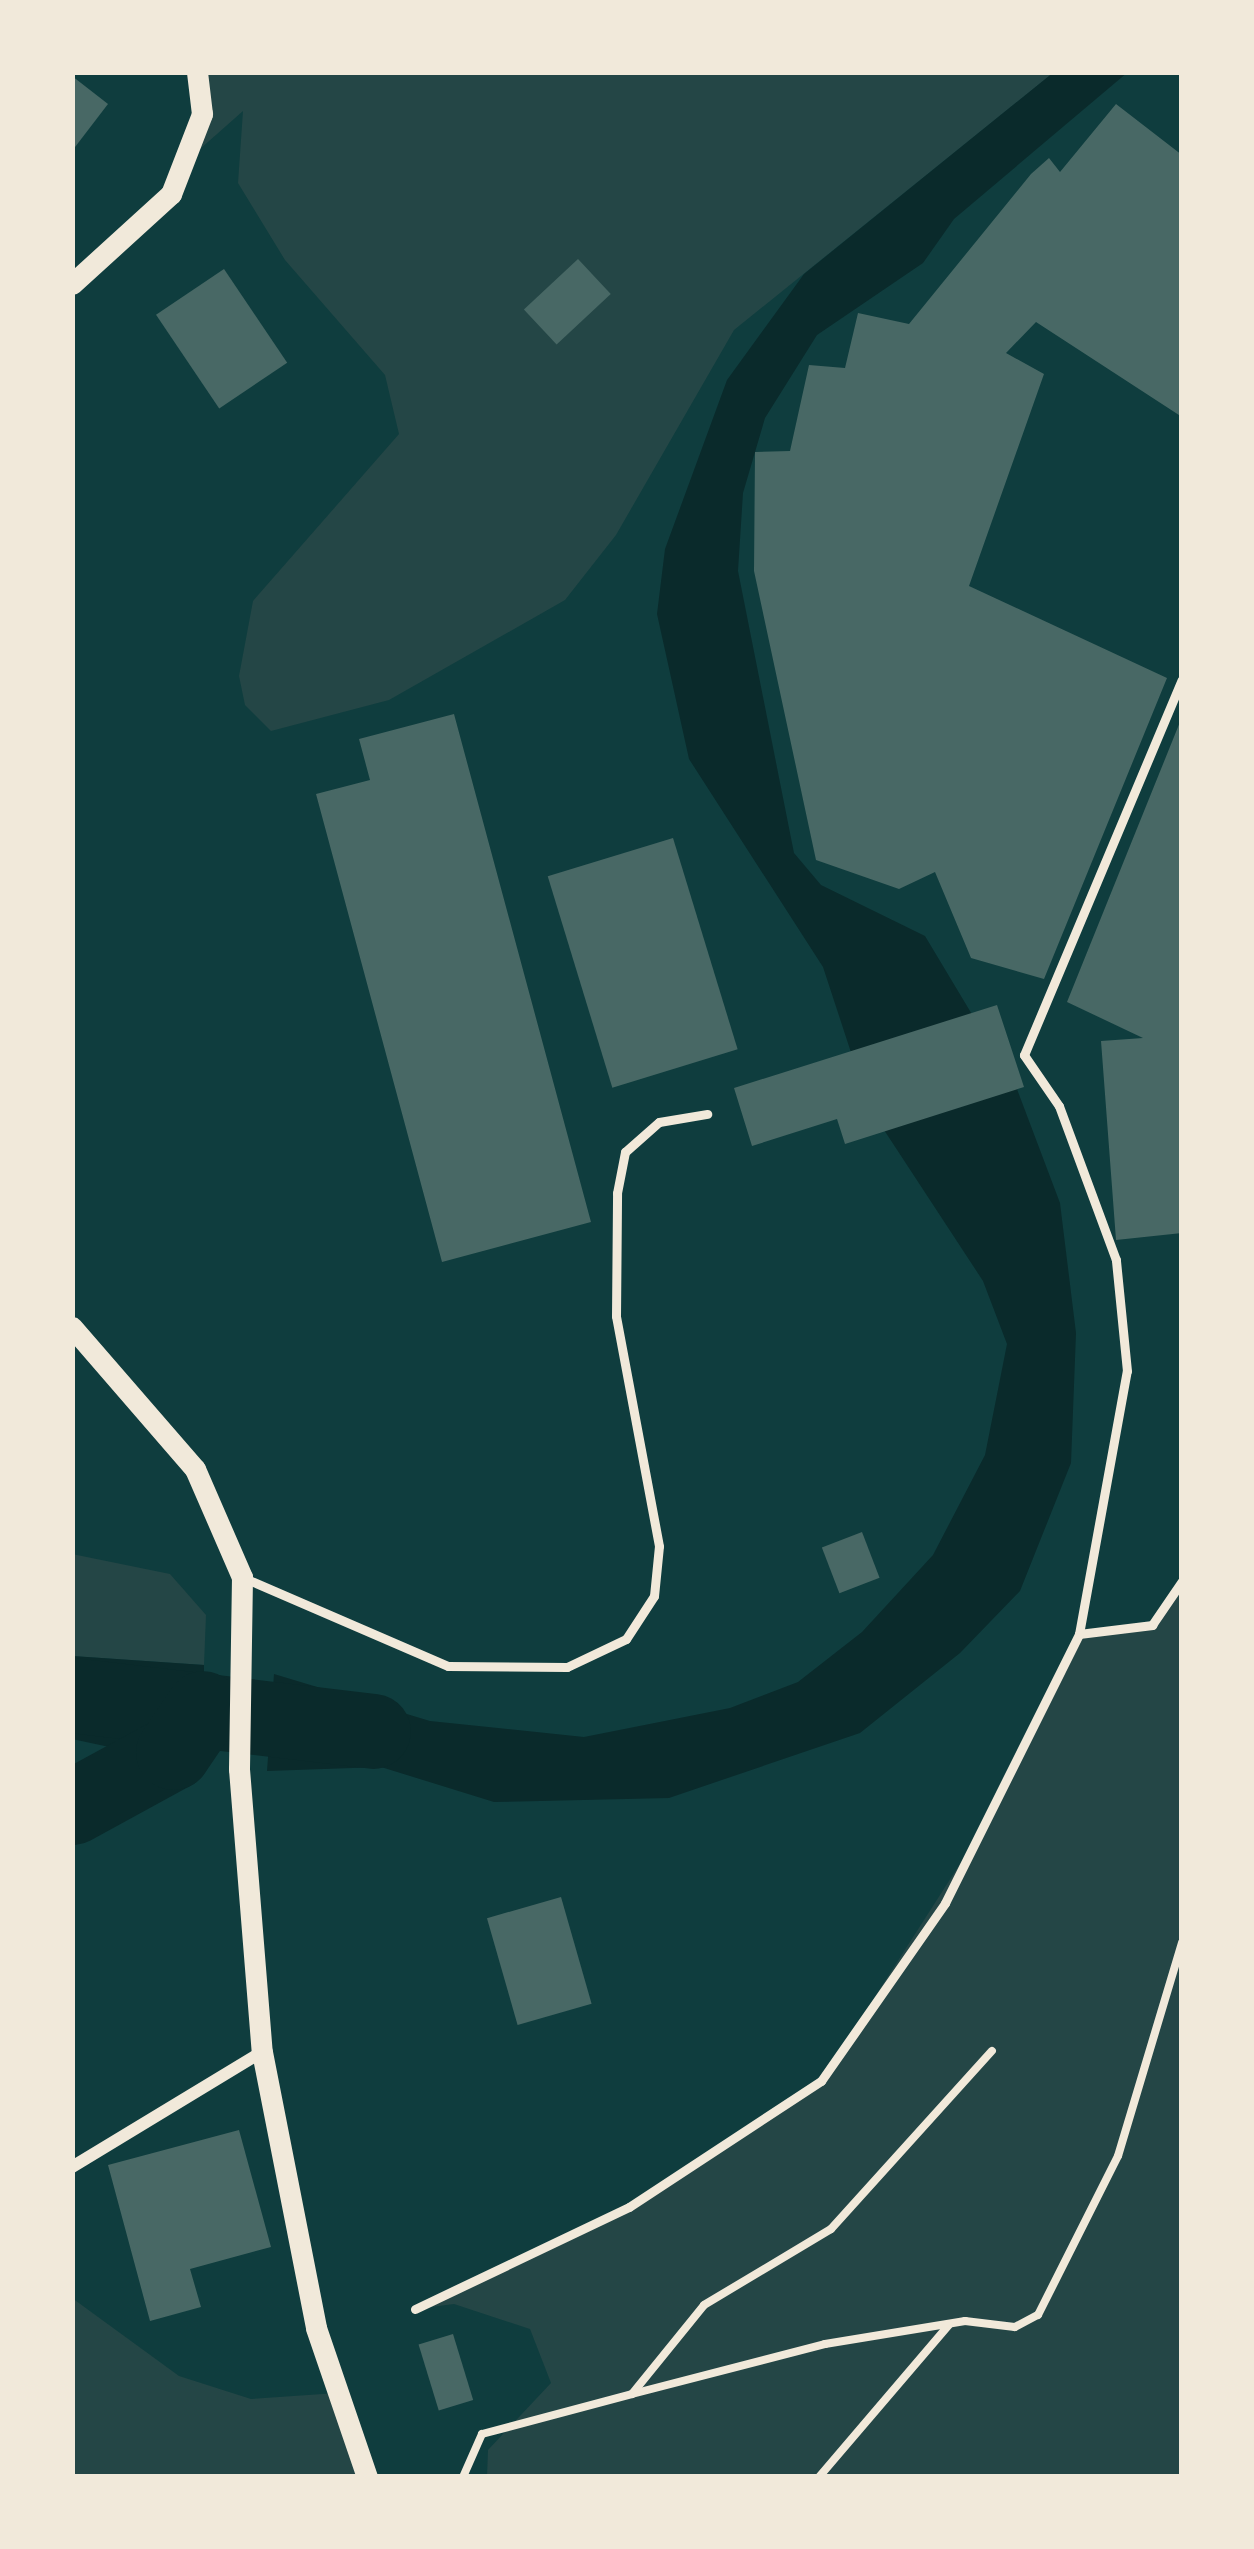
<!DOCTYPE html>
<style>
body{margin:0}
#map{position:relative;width:1254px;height:2549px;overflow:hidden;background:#0f3d3e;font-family:Bitter,serif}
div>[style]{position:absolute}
.green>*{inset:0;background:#244646}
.water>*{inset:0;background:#0a2a2b}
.river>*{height:75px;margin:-37.5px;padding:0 37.5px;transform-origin:37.5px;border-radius:37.5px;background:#0a2a2b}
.building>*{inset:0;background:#486865;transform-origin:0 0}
.path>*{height:8px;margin:-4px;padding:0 4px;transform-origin:4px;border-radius:4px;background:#f1e9da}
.service>*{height:9px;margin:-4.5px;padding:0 4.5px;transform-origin:4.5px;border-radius:4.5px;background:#f1e9da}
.minor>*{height:12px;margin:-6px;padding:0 6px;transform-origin:6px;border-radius:6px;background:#f1e9da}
.tertiary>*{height:21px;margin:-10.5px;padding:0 10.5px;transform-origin:10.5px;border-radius:10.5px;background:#f1e9da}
span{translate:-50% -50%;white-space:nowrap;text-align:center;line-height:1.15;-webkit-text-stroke:12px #f1e9da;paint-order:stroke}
.frame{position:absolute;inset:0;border:75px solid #f1e9da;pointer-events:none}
</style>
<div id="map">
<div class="green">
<div style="clip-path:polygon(197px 72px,1054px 72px,734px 330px,616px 535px,565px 600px,389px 700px,271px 731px,245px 705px,239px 676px,253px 601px,399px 434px,385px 375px,285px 260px,238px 183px,243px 111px,191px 157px)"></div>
<div style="clip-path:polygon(72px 1554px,170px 1574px,206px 1615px,204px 1665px,72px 1656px)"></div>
<div style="clip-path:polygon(1182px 1581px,1182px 2477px,487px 2477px,488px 2450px,551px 2383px,530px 2329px,454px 2304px,415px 2309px,629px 2207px,821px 2081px,995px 1809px,1079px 1634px,1152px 1625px)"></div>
<div style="clip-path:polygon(72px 2298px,179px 2376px,251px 2399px,337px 2393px,367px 2477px,72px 2477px)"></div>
</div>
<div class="water">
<div style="clip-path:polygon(1054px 72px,1128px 72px,954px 219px,923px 263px,817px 335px,765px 418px,743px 493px,738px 571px,794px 853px,821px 885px,925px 936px,997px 1056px,863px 1089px,823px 967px,689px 759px,657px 614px,665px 549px,727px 380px,804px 274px)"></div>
<div style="clip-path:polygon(1009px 1068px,1060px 1203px,1076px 1333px,1071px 1463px,1020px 1591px,960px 1653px,860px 1733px,669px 1798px,494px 1802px,381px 1767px,267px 1771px,274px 1674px,430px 1721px,584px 1737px,730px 1708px,798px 1682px,862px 1632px,933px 1555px,985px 1455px,1007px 1344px,983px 1281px,867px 1104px)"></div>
<div style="clip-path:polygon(72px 1656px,204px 1665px,203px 1767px,72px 1739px)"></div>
</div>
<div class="river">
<div style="left:72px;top:1695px;width:303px;rotate:6.8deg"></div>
<div style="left:72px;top:1807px;width:115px;rotate:-28.6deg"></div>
<div style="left:173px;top:1752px;width:53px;rotate:-55.7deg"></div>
</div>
<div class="building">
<div style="clip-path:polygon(72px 76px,108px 104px,72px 151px)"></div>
<div style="clip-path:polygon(1116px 104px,1182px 155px,1182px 417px,1036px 322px,1006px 353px,1044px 374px,969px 586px,1167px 678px,1044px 979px,971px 958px,935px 872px,899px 889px,816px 860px,754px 571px,755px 452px,790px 451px,809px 365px,845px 368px,858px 313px,909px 324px,1031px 174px,1049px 158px,1060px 172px)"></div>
<div style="left:578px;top:259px;width:48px;height:74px;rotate:47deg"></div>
<div style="left:224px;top:269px;width:113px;height:82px;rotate:56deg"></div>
<div style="clip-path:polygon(454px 714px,591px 1222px,442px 1262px,316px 794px,370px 780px,359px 739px)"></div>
<div style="clip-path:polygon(1182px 717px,1182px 1233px,1116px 1240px,1101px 1041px,1143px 1038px,1067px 1002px)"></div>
<div style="left:673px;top:838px;width:221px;height:131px;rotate:73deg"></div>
<div style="clip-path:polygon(997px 1005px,1024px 1087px,845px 1144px,837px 1119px,752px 1146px,734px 1088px)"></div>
<div style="left:862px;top:1532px;width:49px;height:43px;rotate:69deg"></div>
<div style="left:561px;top:1897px;width:111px;height:77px;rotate:74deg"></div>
<div style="clip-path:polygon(239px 2130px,271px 2247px,190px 2269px,201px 2307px,150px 2321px,108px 2165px)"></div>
<div style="left:453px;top:2334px;width:69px;height:36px;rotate:73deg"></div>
</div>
<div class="path">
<div style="left:632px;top:2394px;width:199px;rotate:-14.5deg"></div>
<div style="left:825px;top:2344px;width:142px;rotate:-9.3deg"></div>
<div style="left:965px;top:2321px;width:50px;rotate:6.8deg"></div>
<div style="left:1015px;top:2327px;width:26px;rotate:-28deg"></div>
<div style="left:1038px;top:2315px;width:178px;rotate:-63.3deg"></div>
<div style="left:1118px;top:2156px;width:223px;rotate:-73.3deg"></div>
<div style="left:463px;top:2477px;width:47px;rotate:-66.2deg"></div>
<div style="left:482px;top:2434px;width:155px;rotate:-14.9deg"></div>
<div style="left:632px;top:2394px;width:114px;rotate:-51deg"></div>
<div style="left:704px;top:2305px;width:148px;rotate:-30.9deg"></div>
<div style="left:831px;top:2229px;width:240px;rotate:-47.9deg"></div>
<div style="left:819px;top:2477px;width:200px;rotate:-49.5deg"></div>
</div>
<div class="service">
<div style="left:242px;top:1577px;width:224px;rotate:23.4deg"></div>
<div style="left:448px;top:1666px;width:119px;rotate:0.5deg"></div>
<div style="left:567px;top:1667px;width:65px;rotate:-25.4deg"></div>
<div style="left:626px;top:1639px;width:51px;rotate:-56.9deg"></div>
<div style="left:654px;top:1596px;width:50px;rotate:-84.3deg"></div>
<div style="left:659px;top:1546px;width:234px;rotate:-100.6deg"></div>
<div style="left:616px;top:1316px;width:123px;rotate:-89.5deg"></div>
<div style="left:617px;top:1193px;width:42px;rotate:-79deg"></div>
<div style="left:625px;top:1152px;width:45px;rotate:-41.4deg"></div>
<div style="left:659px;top:1122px;width:49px;rotate:-9.5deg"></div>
<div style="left:1079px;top:1634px;width:74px;rotate:-7deg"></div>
<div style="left:1152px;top:1625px;width:53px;rotate:-55.7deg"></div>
<div style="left:415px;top:2309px;width:237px;rotate:-25.5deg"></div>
<div style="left:629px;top:2207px;width:230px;rotate:-33.3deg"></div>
<div style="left:821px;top:2081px;width:217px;rotate:-55.1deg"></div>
<div style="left:945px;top:1903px;width:301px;rotate:-63.5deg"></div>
<div style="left:1079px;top:1634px;width:267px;rotate:-79.7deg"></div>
<div style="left:1127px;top:1371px;width:112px;rotate:-95.7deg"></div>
<div style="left:1116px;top:1260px;width:164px;rotate:-110.3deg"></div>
<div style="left:1059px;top:1106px;width:62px;rotate:-124.5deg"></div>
<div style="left:1024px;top:1055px;width:407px;rotate:-67.2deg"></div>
</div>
<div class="minor">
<div style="left:72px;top:2167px;width:222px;rotate:-31.2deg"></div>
</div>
<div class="tertiary">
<div style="left:72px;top:284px;width:134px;rotate:-42.3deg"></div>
<div style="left:171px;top:194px;width:86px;rotate:-68.8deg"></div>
<div style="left:202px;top:114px;width:42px;rotate:-96.8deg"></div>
<div style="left:72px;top:1327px;width:188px;rotate:49.1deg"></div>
<div style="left:195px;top:1469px;width:118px;rotate:66.5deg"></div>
<div style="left:242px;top:1577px;width:192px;rotate:90.9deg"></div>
<div style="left:239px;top:1769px;width:284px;rotate:85.4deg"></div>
<div style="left:262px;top:2052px;width:281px;rotate:78.9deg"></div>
<div style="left:316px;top:2328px;width:157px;rotate:71.1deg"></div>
</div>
<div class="frame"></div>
</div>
